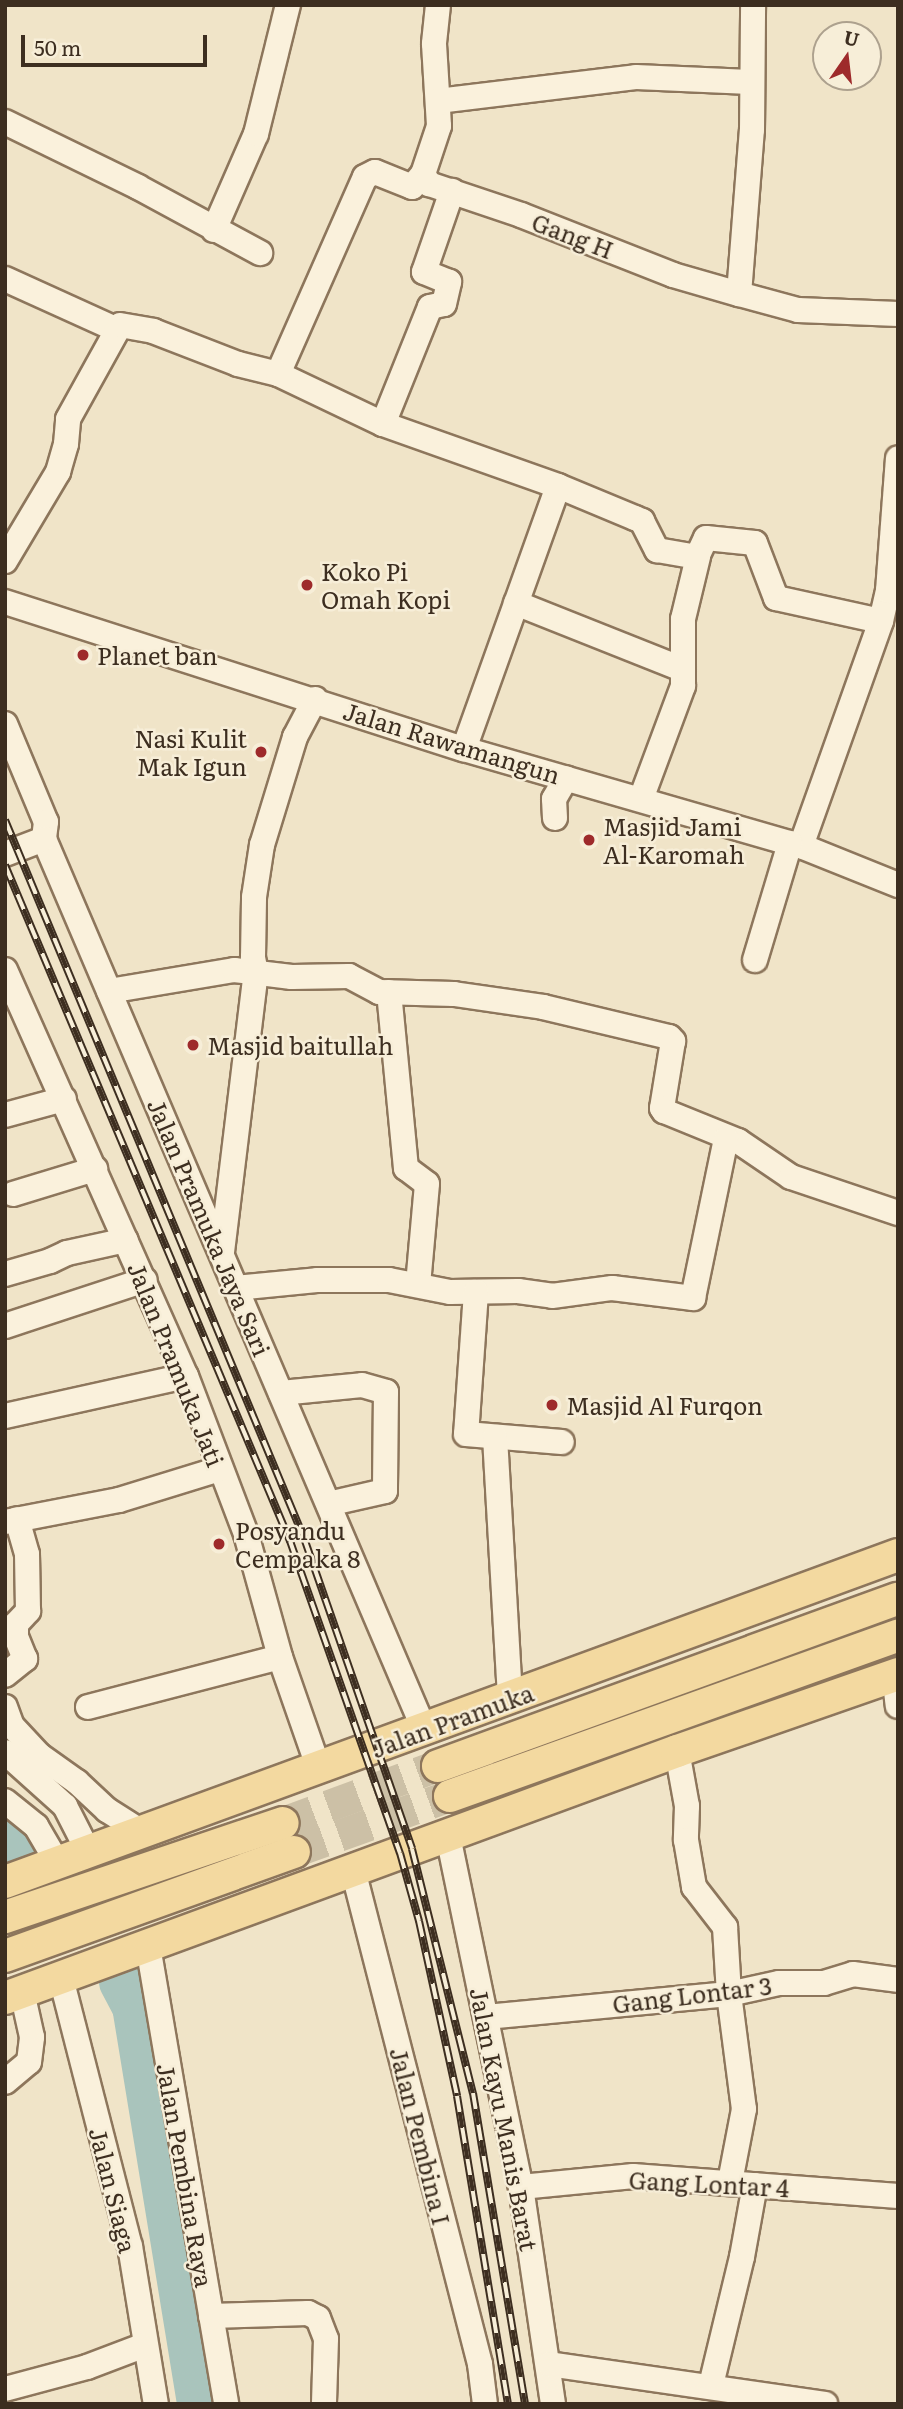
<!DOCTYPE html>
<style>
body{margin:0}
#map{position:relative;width:903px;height:2409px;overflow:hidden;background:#f0e4c8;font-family:Literata,serif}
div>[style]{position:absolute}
.river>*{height:46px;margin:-23px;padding:0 23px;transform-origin:23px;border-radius:23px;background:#a9c4bc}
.major-tunnel>*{height:32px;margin-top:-16px;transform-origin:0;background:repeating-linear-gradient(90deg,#ccc0a6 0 32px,transparent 0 48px)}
.roads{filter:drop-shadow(2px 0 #8d765c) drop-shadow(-2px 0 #8d765c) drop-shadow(0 2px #8d765c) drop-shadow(0 -2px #8d765c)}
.minor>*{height:24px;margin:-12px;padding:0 12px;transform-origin:12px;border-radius:12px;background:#faf1dc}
.major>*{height:32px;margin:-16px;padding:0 16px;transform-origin:16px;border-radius:16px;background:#f3d9a0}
.rail>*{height:8px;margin-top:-4px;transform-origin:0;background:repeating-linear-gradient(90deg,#f7eed8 0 16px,#3d2e20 0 32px);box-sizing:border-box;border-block:2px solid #3d2e20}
.dots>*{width:19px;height:19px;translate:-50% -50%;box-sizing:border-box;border:4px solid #f7eed8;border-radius:50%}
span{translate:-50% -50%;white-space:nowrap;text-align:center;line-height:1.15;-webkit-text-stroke:5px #f7eed8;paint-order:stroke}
.street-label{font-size:24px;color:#3d2e20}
.poi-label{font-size:24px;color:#3d2e20}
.left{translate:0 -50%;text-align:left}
.right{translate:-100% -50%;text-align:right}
.frame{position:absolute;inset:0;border:7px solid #3d2e20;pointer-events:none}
.north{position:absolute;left:812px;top:21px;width:70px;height:70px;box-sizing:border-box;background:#f7eed8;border:2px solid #ada18e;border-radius:50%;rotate:14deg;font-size:19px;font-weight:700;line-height:28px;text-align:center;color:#3d2e20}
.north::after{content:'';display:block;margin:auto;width:24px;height:32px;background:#9e2a2b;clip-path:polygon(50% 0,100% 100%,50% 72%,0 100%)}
.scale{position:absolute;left:21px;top:35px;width:186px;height:32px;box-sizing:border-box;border:4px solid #3d2e20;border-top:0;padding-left:9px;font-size:21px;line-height:24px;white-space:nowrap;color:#3d2e20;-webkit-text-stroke:5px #f7eed8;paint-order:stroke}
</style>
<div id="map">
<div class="river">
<div style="left:5px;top:1833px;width:17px;rotate:50deg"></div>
<div style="left:122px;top:1982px;width:27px;rotate:62deg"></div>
<div style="left:135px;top:2006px;width:403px;rotate:80.7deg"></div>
</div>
<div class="major-tunnel">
<div style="left:283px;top:1823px;width:165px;rotate:-20.2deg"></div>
<div style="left:294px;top:1852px;width:166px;rotate:-19.7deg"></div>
</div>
<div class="roads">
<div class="minor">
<div style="left:438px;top:5px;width:39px;rotate:96deg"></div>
<div style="left:434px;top:44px;width:82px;rotate:86.5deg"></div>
<div style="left:439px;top:126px;width:51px;rotate:108.4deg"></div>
<div style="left:423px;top:174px;width:12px;rotate:59deg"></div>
<div style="left:429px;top:184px;width:97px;rotate:18.6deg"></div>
<div style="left:521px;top:215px;width:163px;rotate:21.5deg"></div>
<div style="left:673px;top:275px;width:69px;rotate:16.1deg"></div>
<div style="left:739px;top:294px;width:61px;rotate:15.2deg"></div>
<div style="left:798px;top:310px;width:100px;rotate:2.3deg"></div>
<div style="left:438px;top:101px;width:199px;rotate:-6.9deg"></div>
<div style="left:636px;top:77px;width:114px;rotate:2.5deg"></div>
<div style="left:5px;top:122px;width:148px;rotate:26deg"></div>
<div style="left:138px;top:187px;width:139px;rotate:28.4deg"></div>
<div style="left:214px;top:230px;width:105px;rotate:-66.4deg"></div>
<div style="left:256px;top:134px;width:133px;rotate:-76.1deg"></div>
<div style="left:5px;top:279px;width:121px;rotate:24.4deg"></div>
<div style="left:739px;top:294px;width:165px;rotate:-85.5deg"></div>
<div style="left:752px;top:130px;width:125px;rotate:-89.5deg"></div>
<div style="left:278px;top:374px;width:215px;rotate:-66.2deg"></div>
<div style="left:365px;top:177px;width:11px;rotate:-27deg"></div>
<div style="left:375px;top:172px;width:40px;rotate:22deg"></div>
<div style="left:412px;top:187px;width:17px;rotate:-50deg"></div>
<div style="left:383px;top:424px;width:126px;rotate:-68.1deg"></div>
<div style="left:430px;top:307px;width:14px;rotate:-12deg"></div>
<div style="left:444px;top:304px;width:23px;rotate:-77deg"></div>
<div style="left:449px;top:282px;width:27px;rotate:-158deg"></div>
<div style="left:424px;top:272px;width:86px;rotate:-70.9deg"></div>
<div style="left:5px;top:561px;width:104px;rotate:-59.2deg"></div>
<div style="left:58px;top:472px;width:29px;rotate:-74deg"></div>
<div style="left:66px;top:444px;width:25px;rotate:-85deg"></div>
<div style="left:68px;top:419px;width:107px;rotate:-61deg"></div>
<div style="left:120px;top:325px;width:34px;rotate:10deg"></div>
<div style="left:153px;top:331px;width:91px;rotate:21.2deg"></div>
<div style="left:238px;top:364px;width:41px;rotate:14deg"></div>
<div style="left:278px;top:374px;width:116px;rotate:25.5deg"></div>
<div style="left:383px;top:424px;width:186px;rotate:19.5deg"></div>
<div style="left:558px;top:486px;width:83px;rotate:22.6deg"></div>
<div style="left:635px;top:518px;width:8px;rotate:23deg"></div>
<div style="left:642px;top:521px;width:33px;rotate:63deg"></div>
<div style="left:657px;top:550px;width:41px;rotate:9.9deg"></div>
<div style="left:697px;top:557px;width:21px;rotate:-65deg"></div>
<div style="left:706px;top:538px;width:49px;rotate:5.8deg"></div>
<div style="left:755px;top:543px;width:59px;rotate:69.1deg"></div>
<div style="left:776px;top:598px;width:107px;rotate:12.4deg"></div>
<div style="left:5px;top:602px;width:482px;rotate:17.8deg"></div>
<div style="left:464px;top:749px;width:351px;rotate:16.1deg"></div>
<div style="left:801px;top:846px;width:105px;rotate:21.9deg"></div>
<div style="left:516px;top:603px;width:179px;rotate:21.7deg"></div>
<div style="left:5px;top:724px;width:106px;rotate:67.3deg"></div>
<div style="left:46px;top:822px;width:17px;rotate:97deg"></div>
<div style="left:44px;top:839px;width:968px;rotate:66.88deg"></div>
<div style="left:464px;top:749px;width:279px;rotate:-70.3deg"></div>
<div style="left:641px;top:799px;width:121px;rotate:-69.6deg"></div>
<div style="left:683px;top:686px;width:67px;rotate:-90deg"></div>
<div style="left:683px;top:619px;width:64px;rotate:-76.4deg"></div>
<div style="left:555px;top:818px;width:19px;rotate:-93deg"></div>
<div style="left:554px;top:799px;width:24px;rotate:-60deg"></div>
<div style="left:801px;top:846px;width:239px;rotate:-70.4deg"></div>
<div style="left:881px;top:621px;width:31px;rotate:-77deg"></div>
<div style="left:888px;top:591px;width:133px;rotate:-85.7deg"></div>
<div style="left:5px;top:854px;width:42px;rotate:-21deg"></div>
<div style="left:755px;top:960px;width:122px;rotate:-73.3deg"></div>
<div style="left:5px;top:970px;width:445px;rotate:66deg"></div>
<div style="left:186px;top:1376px;width:169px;rotate:69.2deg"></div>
<div style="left:246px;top:1534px;width:128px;rotate:74.5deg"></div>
<div style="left:280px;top:1657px;width:119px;rotate:70.8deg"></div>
<div style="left:109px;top:991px;width:127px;rotate:-9.5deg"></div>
<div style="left:234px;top:970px;width:58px;rotate:6.9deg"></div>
<div style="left:292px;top:977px;width:57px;rotate:-1deg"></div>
<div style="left:349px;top:976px;width:34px;rotate:28deg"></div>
<div style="left:379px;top:992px;width:75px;rotate:1.5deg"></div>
<div style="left:454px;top:994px;width:90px;rotate:8.3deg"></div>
<div style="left:543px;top:1007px;width:130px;rotate:13.4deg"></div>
<div style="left:669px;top:1037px;width:6px;rotate:45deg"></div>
<div style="left:673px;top:1041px;width:68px;rotate:99.3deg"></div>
<div style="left:662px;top:1108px;width:4px;rotate:56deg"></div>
<div style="left:664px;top:1111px;width:80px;rotate:22.1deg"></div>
<div style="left:738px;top:1141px;width:64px;rotate:34.2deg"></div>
<div style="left:791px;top:1177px;width:113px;rotate:18.6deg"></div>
<div style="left:389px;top:992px;width:177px;rotate:84.5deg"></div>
<div style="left:406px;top:1168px;width:26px;rotate:37deg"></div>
<div style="left:427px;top:1184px;width:100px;rotate:95.1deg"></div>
<div style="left:5px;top:1115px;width:61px;rotate:-15.2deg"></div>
<div style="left:13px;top:1194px;width:86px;rotate:-17deg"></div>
<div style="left:222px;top:1252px;width:281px;rotate:-83.1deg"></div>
<div style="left:256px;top:973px;width:16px;rotate:-101deg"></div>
<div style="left:253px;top:957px;width:60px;rotate:-89deg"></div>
<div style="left:254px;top:897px;width:53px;rotate:-81.3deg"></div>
<div style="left:262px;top:845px;width:113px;rotate:-73deg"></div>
<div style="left:295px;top:737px;width:43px;rotate:-62.2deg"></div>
<div style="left:5px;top:1274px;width:47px;rotate:-16.1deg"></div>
<div style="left:50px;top:1261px;width:19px;rotate:-25deg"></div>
<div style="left:67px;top:1253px;width:60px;rotate:-12.4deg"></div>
<div style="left:236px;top:1288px;width:81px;rotate:-5.6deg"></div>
<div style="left:317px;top:1280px;width:72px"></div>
<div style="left:389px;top:1280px;width:62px;rotate:11.1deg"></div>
<div style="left:450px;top:1292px;width:68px;rotate:-0.8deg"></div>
<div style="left:518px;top:1291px;width:34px;rotate:8deg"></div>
<div style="left:552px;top:1296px;width:61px;rotate:-7.6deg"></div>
<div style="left:612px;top:1288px;width:82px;rotate:7deg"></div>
<div style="left:693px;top:1298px;width:163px;rotate:-78.3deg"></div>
<div style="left:476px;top:1292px;width:142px;rotate:94deg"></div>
<div style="left:466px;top:1434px;width:96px;rotate:4.8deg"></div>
<div style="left:5px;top:1326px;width:147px;rotate:-18.2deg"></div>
<div style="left:281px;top:1393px;width:81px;rotate:-5.6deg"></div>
<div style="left:362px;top:1385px;width:25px;rotate:16deg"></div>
<div style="left:386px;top:1392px;width:99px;rotate:90.6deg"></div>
<div style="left:385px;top:1491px;width:58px;rotate:167.2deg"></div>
<div style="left:5px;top:1416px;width:185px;rotate:-12.5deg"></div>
<div style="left:495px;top:1437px;width:261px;rotate:86.7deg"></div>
<div style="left:5px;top:1522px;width:116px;rotate:-10.9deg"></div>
<div style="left:119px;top:1500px;width:106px;rotate:-17.1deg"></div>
<div style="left:5px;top:1675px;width:26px;rotate:-39deg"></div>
<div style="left:25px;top:1659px;width:24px;rotate:-112deg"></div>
<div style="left:16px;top:1637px;width:13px;rotate:-90deg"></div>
<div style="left:16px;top:1624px;width:18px;rotate:-47deg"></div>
<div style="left:28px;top:1611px;width:57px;rotate:-91deg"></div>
<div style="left:27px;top:1554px;width:36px;rotate:-106deg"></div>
<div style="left:894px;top:1675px;width:31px;rotate:83deg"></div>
<div style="left:5px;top:1707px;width:20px;rotate:70deg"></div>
<div style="left:12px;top:1726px;width:40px;rotate:47deg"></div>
<div style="left:39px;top:1755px;width:47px;rotate:35.4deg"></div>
<div style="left:77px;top:1782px;width:41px;rotate:43deg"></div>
<div style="left:107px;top:1810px;width:41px;rotate:32.2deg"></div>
<div style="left:88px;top:1707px;width:198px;rotate:-14.6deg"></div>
<div style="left:677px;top:1751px;width:56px;rotate:79.7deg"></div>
<div style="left:687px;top:1806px;width:34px;rotate:92deg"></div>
<div style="left:686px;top:1840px;width:48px;rotate:80.3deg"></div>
<div style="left:694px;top:1887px;width:51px;rotate:52.2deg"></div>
<div style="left:725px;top:1927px;width:67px;rotate:86.6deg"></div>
<div style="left:729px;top:1994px;width:116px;rotate:82.6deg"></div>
<div style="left:744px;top:2109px;width:74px;rotate:100.9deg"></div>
<div style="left:5px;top:1752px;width:81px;rotate:42deg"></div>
<div style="left:65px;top:1806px;width:51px;rotate:62.9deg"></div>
<div style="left:5px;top:1801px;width:40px;rotate:39deg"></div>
<div style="left:36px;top:1826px;width:42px;rotate:59.7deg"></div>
<div style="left:448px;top:1836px;width:359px;rotate:78.3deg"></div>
<div style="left:521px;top:2187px;width:219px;rotate:81.6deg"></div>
<div style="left:353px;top:1870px;width:510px;rotate:75.58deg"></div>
<div style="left:480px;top:2364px;width:40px;rotate:82.9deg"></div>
<div style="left:148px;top:1946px;width:465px;rotate:80.3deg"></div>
<div style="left:61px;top:1978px;width:277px;rotate:75.6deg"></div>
<div style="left:130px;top:2246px;width:160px;rotate:80.7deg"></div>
<div style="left:486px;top:2017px;width:244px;rotate:-5.4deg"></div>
<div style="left:729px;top:1994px;width:51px;rotate:-12.4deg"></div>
<div style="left:779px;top:1983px;width:45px"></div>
<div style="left:824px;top:1983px;width:30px;rotate:-17deg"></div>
<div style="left:853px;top:1974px;width:45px;rotate:7.6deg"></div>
<div style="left:5px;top:2082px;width:31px;rotate:-40deg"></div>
<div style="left:29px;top:2062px;width:25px;rotate:-83deg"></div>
<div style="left:32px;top:2037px;width:46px;rotate:-102.5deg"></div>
<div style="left:521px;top:2187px;width:113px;rotate:-5.6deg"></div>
<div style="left:633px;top:2176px;width:266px;rotate:4.3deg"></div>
<div style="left:211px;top:2316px;width:97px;rotate:-1.8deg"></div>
<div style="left:308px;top:2313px;width:11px;rotate:27deg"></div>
<div style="left:318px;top:2318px;width:22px;rotate:69deg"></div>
<div style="left:326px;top:2339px;width:65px;rotate:91.8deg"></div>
<div style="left:549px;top:2364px;width:279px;rotate:8.2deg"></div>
<div style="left:711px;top:2385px;width:132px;rotate:-76.4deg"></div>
<div style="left:742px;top:2257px;width:73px;rotate:-79.8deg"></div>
<div style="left:5px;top:2389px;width:85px;rotate:-15deg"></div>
<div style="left:87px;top:2367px;width:62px;rotate:-20.8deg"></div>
</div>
<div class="major">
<div style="left:438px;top:1766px;width:489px;rotate:-20deg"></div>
<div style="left:450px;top:1796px;width:476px;rotate:-19.7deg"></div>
<div style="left:5px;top:1882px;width:951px;rotate:-20.11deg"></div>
<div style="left:5px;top:1917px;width:293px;rotate:-18.7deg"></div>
<div style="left:5px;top:1956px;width:307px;rotate:-19.8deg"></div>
<div style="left:5px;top:1998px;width:716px;rotate:-20.18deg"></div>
<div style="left:677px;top:1751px;width:234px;rotate:-19.2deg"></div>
</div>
</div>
<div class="rail">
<div style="left:5px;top:820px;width:778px;rotate:67.39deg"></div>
<div style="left:304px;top:1538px;width:329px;rotate:70.8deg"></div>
<div style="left:412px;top:1849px;width:252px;rotate:76deg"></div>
<div style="left:473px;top:2093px;width:315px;rotate:80.5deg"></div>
<div style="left:5px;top:865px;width:734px;rotate:67.14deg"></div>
<div style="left:290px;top:1541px;width:331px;rotate:70.6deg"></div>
<div style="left:400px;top:1853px;width:71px;rotate:74.4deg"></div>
<div style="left:419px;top:1921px;width:179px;rotate:77.7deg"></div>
<div style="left:457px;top:2096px;width:312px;rotate:80.6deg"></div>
</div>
<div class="dots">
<div style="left:307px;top:585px;background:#9e2a2b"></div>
<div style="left:83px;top:655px;background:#9e2a2b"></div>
<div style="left:261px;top:752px;background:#9e2a2b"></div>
<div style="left:589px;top:840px;background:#9e2a2b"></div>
<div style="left:193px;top:1045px;background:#9e2a2b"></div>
<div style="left:552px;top:1405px;background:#9e2a2b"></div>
<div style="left:219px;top:1544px;background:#9e2a2b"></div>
</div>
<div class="street-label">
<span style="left:573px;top:235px;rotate:21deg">Gang H</span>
<span style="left:452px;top:742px;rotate:17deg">Jalan Rawamangun</span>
<span style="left:210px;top:1227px;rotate:67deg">Jalan Pramuka Jaya Sari</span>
<span style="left:177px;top:1364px;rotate:68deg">Jalan Pramuka Jati</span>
<span style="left:452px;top:1720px;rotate:-20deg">Jalan Pramuka</span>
<span style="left:692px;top:1994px;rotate:-7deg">Gang Lontar 3</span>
<span style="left:505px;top:2119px;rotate:79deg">Jalan Kayu Manis Barat</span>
<span style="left:421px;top:2136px;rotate:76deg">Jalan Pembina I</span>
<span style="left:186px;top:2175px;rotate:80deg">Jalan Pembina Raya</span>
<span style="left:709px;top:2183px;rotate:3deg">Gang Lontar 4</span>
<span style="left:114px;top:2190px;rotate:76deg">Jalan Siaga</span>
</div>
<div class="poi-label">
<span class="left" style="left:321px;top:585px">Koko Pi<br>Omah Kopi</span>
<span class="left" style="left:97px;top:655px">Planet ban</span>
<span class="right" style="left:247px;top:752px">Nasi Kulit<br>Mak Igun</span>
<span class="left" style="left:603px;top:840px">Masjid Jami<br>Al-Karomah</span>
<span class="left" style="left:207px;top:1045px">Masjid baitullah</span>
<span class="left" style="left:566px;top:1405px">Masjid Al Furqon</span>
<span class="left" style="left:235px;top:1544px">Posyandu<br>Cempaka 8</span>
</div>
<div class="frame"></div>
<div class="north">U</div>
<div class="scale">50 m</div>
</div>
